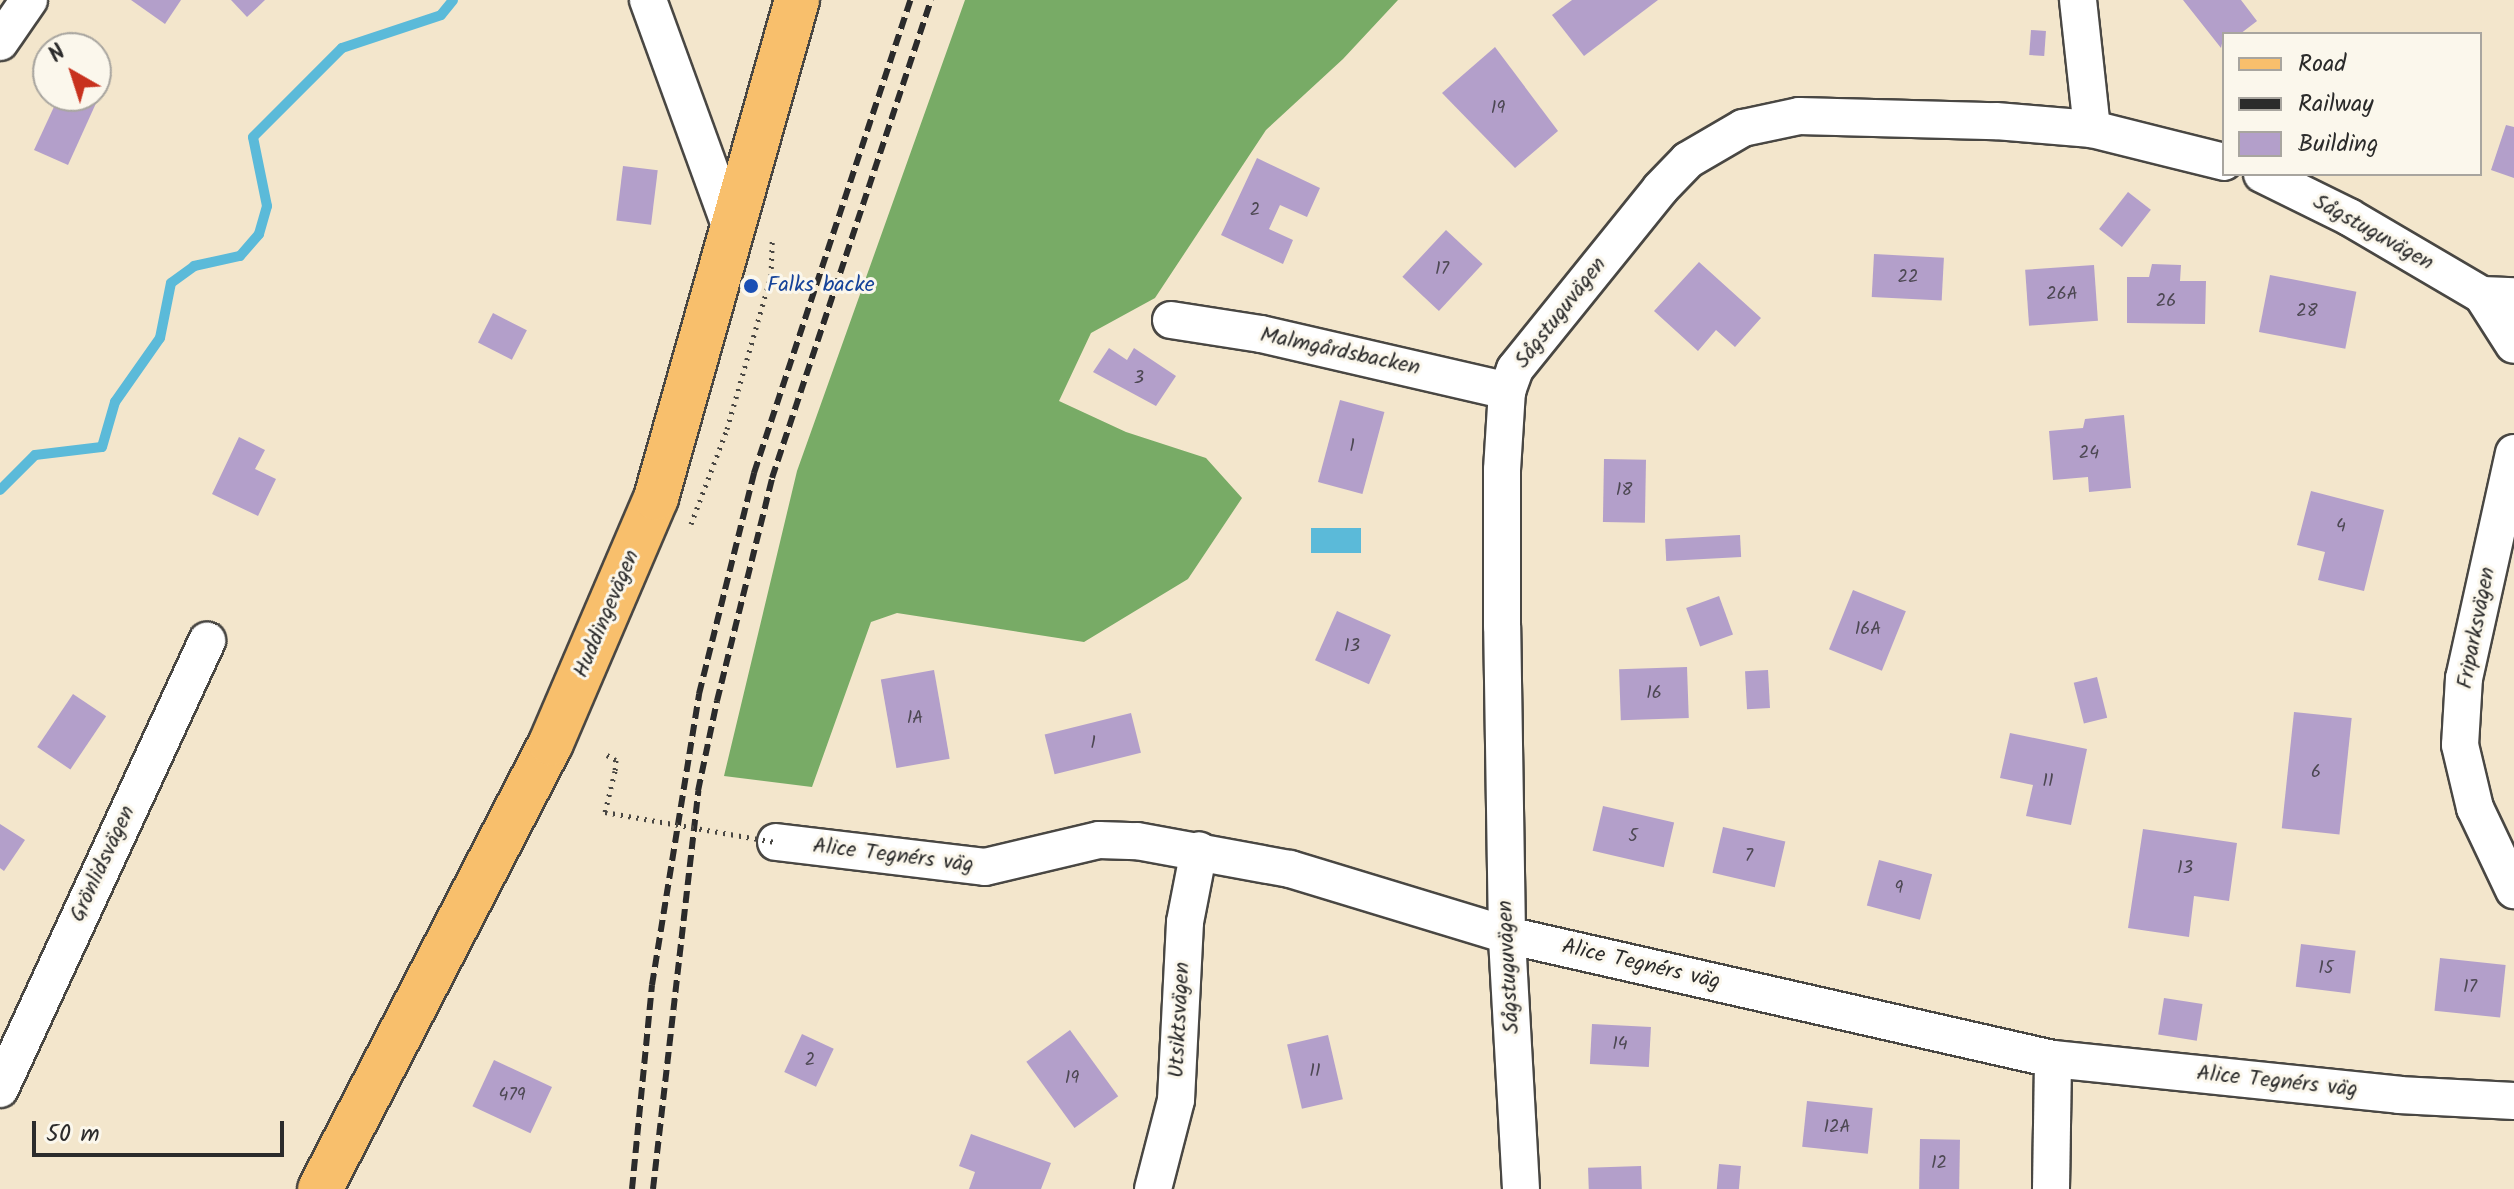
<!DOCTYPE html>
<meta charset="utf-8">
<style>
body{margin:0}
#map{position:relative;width:2514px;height:1189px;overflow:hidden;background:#f3e6cc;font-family:Kalam,sans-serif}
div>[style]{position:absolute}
.forest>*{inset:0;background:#78ab66}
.water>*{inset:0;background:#5bbad9;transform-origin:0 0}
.stream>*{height:10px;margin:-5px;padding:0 5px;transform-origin:5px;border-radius:5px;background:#5bbad9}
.building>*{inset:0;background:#b39fca;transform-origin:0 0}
.path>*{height:5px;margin-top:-2.5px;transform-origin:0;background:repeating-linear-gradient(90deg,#494743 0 2px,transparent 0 8px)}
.roads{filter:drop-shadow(2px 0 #494743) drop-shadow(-2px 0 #494743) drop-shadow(0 2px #494743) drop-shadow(0 -2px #494743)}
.minor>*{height:36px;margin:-18px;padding:0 18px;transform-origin:18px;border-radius:18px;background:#fff}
.primary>*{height:44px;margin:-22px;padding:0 22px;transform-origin:22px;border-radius:22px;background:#f8bf6c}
.rail>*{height:6px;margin-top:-3px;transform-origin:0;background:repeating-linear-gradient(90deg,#2b2b2b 0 12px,transparent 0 18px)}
.path-bridge>*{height:5px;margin-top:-2.5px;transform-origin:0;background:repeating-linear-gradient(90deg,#494743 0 2px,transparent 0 8px)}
.dots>*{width:22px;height:22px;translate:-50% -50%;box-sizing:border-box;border:4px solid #fbf7ec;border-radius:50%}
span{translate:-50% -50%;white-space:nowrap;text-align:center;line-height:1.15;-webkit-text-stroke:6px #fbf7ec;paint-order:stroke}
.number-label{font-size:18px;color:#4d4853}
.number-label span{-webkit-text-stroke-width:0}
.street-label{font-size:22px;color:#2b2b2b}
.transit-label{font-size:22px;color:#164399}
.left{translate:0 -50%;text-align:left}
.legend{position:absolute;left:2222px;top:32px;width:260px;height:144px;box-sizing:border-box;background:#fbf7ec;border:2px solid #a8a59f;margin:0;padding:10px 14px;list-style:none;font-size:24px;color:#2b2b2b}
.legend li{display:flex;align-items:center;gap:16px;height:40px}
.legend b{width:40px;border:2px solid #a8a59f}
.north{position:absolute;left:32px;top:32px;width:80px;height:80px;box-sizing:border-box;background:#fbf7ec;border:2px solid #a8a59f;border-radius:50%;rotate:321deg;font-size:22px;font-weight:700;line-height:32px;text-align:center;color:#2b2b2b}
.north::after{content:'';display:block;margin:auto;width:28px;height:36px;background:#c8321e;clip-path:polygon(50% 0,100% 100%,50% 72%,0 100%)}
.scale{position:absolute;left:32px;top:1121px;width:252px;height:36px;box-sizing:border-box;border:4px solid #2b2b2b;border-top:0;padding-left:10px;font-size:24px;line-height:28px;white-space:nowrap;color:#2b2b2b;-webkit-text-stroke:6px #fbf7ec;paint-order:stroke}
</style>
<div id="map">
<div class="forest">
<div style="clip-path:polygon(965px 0,1398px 0,1343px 59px,1266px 130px,1155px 298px,1091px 333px,1059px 401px,1126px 432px,1206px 458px,1242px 498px,1188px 579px,1084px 642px,897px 613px,871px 622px,812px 787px,724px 776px,797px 471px)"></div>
</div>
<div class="water">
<div style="left:1361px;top:528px;width:25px;height:50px;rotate:90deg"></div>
</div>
<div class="stream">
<div style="left:0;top:490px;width:49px;rotate:-45deg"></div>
<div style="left:35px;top:455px;width:67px;rotate:-6.8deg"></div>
<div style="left:102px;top:447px;width:47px;rotate:-73.9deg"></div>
<div style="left:115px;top:402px;width:78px;rotate:-54.9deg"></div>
<div style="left:160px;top:338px;width:56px;rotate:-78.7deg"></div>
<div style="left:171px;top:283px;width:29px;rotate:-36deg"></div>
<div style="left:194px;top:266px;width:47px;rotate:-12.3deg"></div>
<div style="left:240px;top:256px;width:29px;rotate:-49deg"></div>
<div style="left:259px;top:234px;width:29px;rotate:-74deg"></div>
<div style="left:267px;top:206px;width:70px;rotate:-101.5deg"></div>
<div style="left:253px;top:137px;width:126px;rotate:-45deg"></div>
<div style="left:342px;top:48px;width:104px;rotate:-18.4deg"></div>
<div style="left:441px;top:15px;width:19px;rotate:-51deg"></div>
</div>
<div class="building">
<div style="clip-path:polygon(131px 0,181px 0,165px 24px)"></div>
<div style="clip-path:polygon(231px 0,265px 0,247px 17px)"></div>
<div style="clip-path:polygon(1572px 0,1658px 0,1584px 56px,1552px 15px)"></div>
<div style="clip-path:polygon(2183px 0,2241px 0,2257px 21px,2240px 34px,2224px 34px,2221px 48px)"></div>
<div style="left:2031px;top:30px;width:15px;height:25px;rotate:4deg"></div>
<div style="clip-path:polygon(1495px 47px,1558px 131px,1515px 168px,1442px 93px)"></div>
<div style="clip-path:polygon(59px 96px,97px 101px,68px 165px,34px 150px)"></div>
<div style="clip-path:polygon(2506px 125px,2514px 127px,2514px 178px,2491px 170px)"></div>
<div style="clip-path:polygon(1257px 158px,1320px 188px,1307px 217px,1280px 205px,1269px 229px,1293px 240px,1283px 264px,1221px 235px)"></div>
<div style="left:623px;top:166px;width:35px;height:55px;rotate:7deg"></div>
<div style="left:2128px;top:192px;width:29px;height:47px;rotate:38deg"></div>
<div style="left:1446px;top:230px;width:50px;height:64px;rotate:43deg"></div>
<div style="left:1874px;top:254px;width:70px;height:43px;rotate:3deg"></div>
<div style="clip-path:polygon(1699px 262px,1761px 318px,1735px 347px,1716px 330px,1698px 351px,1654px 311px)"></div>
<div style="clip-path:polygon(2152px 264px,2181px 265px,2180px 281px,2206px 281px,2205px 324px,2127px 323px,2127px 277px,2149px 277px)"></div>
<div style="left:2094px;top:265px;width:56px;height:69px;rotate:86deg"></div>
<div style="left:2270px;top:275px;width:88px;height:58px;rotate:11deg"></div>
<div style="left:493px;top:313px;width:38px;height:33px;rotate:27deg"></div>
<div style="clip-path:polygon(1109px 348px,1127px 360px,1134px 348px,1176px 376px,1156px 406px,1093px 372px)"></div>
<div style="left:1340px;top:400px;width:46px;height:85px;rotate:15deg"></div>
<div style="clip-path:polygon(2124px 415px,2131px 488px,2089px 492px,2088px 477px,2053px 480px,2049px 431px,2083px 428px,2085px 419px)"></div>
<div style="clip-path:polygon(239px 437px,265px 450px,255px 469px,276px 479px,258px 516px,212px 494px)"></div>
<div style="left:1604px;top:459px;width:42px;height:63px;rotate:1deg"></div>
<div style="clip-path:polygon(2311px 491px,2384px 510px,2364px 591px,2318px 580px,2325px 552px,2297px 545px)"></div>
<div style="left:1740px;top:535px;width:22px;height:75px;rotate:87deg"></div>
<div style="left:1853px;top:590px;width:57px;height:64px;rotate:22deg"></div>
<div style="left:1719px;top:596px;width:41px;height:35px;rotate:70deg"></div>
<div style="left:1337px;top:611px;width:59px;height:54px;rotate:24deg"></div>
<div style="left:1687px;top:667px;width:51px;height:68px;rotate:88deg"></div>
<div style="left:934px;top:670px;width:90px;height:54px;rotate:80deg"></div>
<div style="left:1768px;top:670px;width:38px;height:23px;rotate:87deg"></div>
<div style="left:2097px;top:677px;width:42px;height:24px;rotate:76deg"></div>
<div style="left:73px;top:694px;width:40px;height:64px;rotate:34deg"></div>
<div style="left:2294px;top:712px;width:58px;height:117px;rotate:6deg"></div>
<div style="left:1131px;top:713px;width:41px;height:89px;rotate:76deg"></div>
<div style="clip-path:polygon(2010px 733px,2087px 749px,2071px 825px,2026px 816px,2033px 785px,2000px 778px)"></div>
<div style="left:1603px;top:806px;width:73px;height:46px;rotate:13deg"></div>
<div style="clip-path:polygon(0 824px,25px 840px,4px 871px,0 868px)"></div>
<div style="left:1723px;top:827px;width:64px;height:47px;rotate:13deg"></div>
<div style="clip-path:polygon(2143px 829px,2237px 843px,2229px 901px,2194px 896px,2189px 937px,2128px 928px)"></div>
<div style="left:1879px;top:860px;width:55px;height:47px;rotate:15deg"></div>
<div style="left:2301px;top:944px;width:55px;height:43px;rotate:7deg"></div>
<div style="left:2440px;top:958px;width:66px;height:53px;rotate:6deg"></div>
<div style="left:2164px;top:998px;width:39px;height:37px;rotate:9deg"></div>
<div style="left:1592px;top:1024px;width:59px;height:40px;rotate:3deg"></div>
<div style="left:1070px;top:1030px;width:82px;height:54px;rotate:54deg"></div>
<div style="left:802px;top:1034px;width:35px;height:42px;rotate:25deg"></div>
<div style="left:1328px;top:1035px;width:66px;height:42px;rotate:77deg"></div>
<div style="left:494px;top:1060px;width:64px;height:51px;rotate:25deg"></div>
<div style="left:1807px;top:1101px;width:66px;height:46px;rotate:6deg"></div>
<div style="clip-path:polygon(971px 1134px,1051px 1163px,1041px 1189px,969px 1189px,975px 1172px,959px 1166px)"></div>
<div style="left:1920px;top:1139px;width:40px;height:50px;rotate:1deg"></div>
<div style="left:1719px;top:1164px;width:22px;height:25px;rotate:5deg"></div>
<div style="left:1641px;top:1166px;width:23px;height:53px;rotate:88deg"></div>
</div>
<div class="path">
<div style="left:691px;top:524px;width:102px;rotate:-69.2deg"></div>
<div style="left:727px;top:429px;width:159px;rotate:-74deg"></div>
<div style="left:771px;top:276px;width:37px;rotate:-88deg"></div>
<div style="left:607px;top:755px;width:10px;rotate:29deg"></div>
<div style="left:616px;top:760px;width:11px;rotate:95deg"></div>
</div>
<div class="roads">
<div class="minor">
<div style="left:648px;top:0;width:243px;rotate:70deg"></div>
<div style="left:2078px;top:0;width:130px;rotate:83.8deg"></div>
<div style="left:0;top:42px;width:51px;rotate:-55.4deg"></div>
<div style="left:2262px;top:174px;width:97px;rotate:26.3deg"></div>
<div style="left:2349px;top:217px;width:154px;rotate:30.4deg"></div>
<div style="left:2482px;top:295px;width:32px;rotate:2deg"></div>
<div style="left:2482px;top:295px;width:59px;rotate:57.4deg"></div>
<div style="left:1171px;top:320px;width:91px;rotate:8.8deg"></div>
<div style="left:1261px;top:334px;width:253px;rotate:13deg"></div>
<div style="left:2514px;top:453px;width:230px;rotate:102.5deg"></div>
<div style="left:2464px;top:678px;width:67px;rotate:93.4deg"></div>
<div style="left:2460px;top:745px;width:65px;rotate:76.6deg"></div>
<div style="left:2475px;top:808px;width:91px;rotate:64.6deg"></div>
<div style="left:776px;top:842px;width:210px;rotate:6.8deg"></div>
<div style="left:985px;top:867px;width:117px;rotate:-13.3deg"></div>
<div style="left:1099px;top:840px;width:38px;rotate:2deg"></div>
<div style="left:1137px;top:841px;width:156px;rotate:10.4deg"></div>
<div style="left:1290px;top:869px;width:227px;rotate:16.9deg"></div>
<div style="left:1507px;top:935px;width:560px;rotate:12.8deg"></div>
<div style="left:2053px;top:1059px;width:348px;rotate:5.9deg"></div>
<div style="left:2399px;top:1095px;width:115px;rotate:3deg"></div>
<div style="left:0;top:1089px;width:494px;rotate:-65.2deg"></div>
<div style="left:1153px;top:1189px;width:92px;rotate:-75.5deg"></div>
<div style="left:1176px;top:1100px;width:178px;rotate:-87.1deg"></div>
<div style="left:1185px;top:922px;width:73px;rotate:-79deg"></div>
<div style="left:1521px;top:1189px;width:254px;rotate:-93.2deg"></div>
<div style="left:1507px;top:935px;width:309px;rotate:-90.9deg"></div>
<div style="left:1502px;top:626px;width:156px;rotate:-90deg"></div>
<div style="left:1502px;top:470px;width:79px;rotate:-86.4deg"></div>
<div style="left:1507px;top:391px;width:23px;rotate:-70deg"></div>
<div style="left:1515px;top:369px;width:231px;rotate:-51.1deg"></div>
<div style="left:1660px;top:189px;width:40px;rotate:-46deg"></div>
<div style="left:1688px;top:160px;width:64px;rotate:-30.2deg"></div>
<div style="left:1743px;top:128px;width:57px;rotate:-12.1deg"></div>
<div style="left:1799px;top:116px;width:197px;rotate:1.5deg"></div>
<div style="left:1996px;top:121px;width:96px;rotate:4.8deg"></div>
<div style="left:2092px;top:129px;width:136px;rotate:14deg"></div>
<div style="left:2051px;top:1189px;width:130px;rotate:-89.1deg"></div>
</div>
<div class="primary">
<div style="left:320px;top:1189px;width:502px;rotate:-62.62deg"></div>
<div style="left:551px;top:743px;width:267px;rotate:-66.8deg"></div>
<div style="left:656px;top:498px;width:518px;rotate:-74.19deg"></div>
</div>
</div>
<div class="rail">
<div style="left:632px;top:1189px;width:205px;rotate:-84.4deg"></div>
<div style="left:652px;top:985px;width:295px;rotate:-80.8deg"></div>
<div style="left:699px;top:694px;width:228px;rotate:-76deg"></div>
<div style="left:754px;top:473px;width:498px;rotate:-71.7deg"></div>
<div style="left:653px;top:1189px;width:401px;rotate:-83.5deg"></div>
<div style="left:698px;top:791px;width:92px;rotate:-78.1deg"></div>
<div style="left:717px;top:701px;width:230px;rotate:-76.1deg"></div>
<div style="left:772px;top:478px;width:504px;rotate:-71.6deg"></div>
</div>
<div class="path-bridge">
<div style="left:615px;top:771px;width:42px;rotate:103.7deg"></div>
<div style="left:605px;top:812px;width:174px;rotate:10deg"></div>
</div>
<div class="dots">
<div style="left:751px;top:286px;background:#1a4fb4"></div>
</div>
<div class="number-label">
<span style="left:1498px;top:109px">19</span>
<span style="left:1255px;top:211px">2</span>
<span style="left:1442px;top:270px">17</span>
<span style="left:1908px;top:278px">22</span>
<span style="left:2062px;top:295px">26A</span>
<span style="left:2166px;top:302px">26</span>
<span style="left:2307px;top:312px">28</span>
<span style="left:1139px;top:379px">3</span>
<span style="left:1352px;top:447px">1</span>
<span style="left:2089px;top:454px">24</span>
<span style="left:1624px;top:491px">18</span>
<span style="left:2341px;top:527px">4</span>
<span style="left:1868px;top:630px">16A</span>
<span style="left:1352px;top:647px">13</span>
<span style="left:1654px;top:694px">16</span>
<span style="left:915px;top:719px">1A</span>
<span style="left:1093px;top:744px">1</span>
<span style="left:2316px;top:773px">6</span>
<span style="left:2048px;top:782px">11</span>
<span style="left:1633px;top:837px">5</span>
<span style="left:1749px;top:857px">7</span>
<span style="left:2185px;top:869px">13</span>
<span style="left:1899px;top:889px">9</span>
<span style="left:2326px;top:969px">15</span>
<span style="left:2470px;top:988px">17</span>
<span style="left:1620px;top:1045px">14</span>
<span style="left:810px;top:1061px">2</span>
<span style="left:1315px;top:1072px">11</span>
<span style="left:1072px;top:1079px">19</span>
<span style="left:512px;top:1096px">479</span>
<span style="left:1837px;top:1128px">12A</span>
<span style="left:1939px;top:1164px">12</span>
</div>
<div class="street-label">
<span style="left:2373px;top:233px;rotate:29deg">Sågstuguvägen</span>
<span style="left:1561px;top:313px;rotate:-52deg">Sågstuguvägen</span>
<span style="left:1340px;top:352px;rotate:12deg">Malmgårdsbacken</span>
<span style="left:607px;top:614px;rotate:-67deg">Huddingevägen</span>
<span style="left:2477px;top:628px;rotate:-79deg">Friparksvägen</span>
<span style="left:893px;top:856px;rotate:7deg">Alice Tegnérs väg</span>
<span style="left:103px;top:864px;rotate:-65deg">Grönlidsvägen</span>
<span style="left:1641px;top:965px;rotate:13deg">Alice Tegnérs väg</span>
<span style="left:1509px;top:967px;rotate:-93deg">Sågstuguvägen</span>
<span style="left:1180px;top:1020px;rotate:-87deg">Utsiktsvägen</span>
<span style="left:2277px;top:1082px;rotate:6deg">Alice Tegnérs väg</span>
</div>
<div class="transit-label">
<span class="left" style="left:767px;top:286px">Falks backe</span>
</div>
<ul class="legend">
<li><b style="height:10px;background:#f8bf6c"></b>Road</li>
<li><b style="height:10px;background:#2b2b2b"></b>Railway</li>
<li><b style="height:22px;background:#b39fca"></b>Building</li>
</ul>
<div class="north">N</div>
<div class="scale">50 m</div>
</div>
